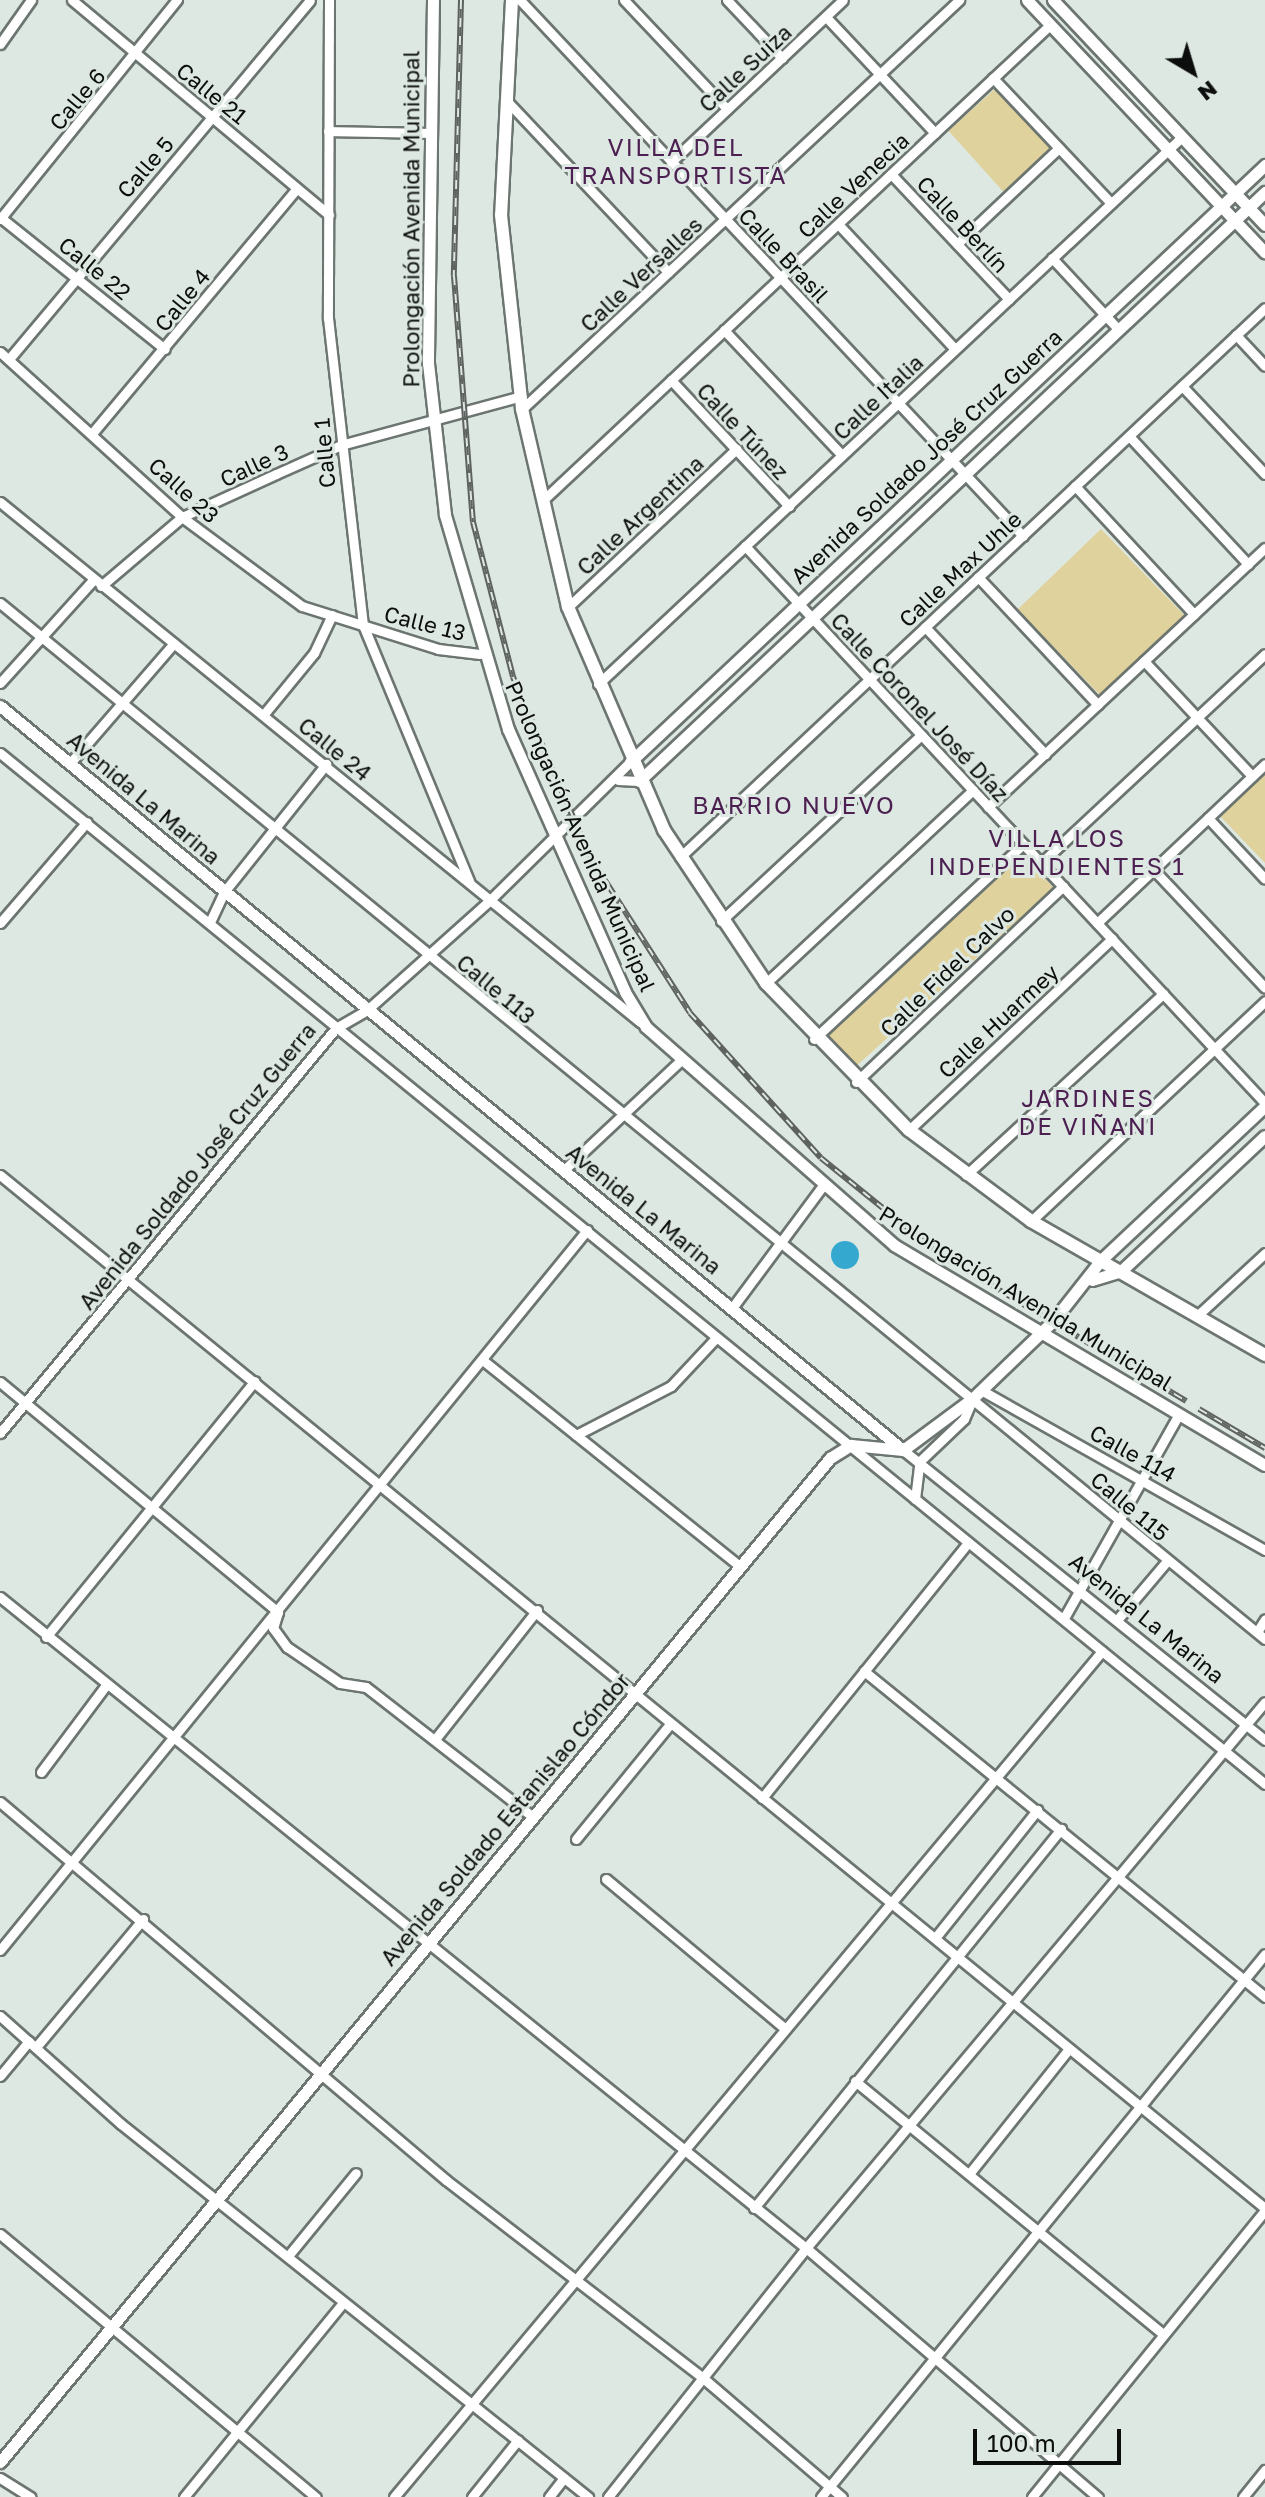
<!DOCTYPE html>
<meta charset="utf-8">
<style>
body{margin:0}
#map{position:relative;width:1265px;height:2497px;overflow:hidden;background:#dee8e2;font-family:"Golos Text",sans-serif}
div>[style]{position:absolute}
.green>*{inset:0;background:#e0d29c;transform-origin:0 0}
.water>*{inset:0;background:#35a8d0}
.round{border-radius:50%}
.roads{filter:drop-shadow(2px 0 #6c7570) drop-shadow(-2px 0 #6c7570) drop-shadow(0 2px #6c7570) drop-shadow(0 -2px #6c7570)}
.minor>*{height:9px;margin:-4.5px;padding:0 4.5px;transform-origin:4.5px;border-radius:4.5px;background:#fff}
.tertiary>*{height:11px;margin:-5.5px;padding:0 5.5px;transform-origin:5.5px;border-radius:5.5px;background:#fff}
.secondary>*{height:12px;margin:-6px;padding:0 6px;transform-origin:6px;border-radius:6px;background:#fff}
.rail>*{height:6px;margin-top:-3px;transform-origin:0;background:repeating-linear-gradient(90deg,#dee8e2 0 9px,#5e6360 0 18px);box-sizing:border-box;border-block:2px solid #5e6360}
span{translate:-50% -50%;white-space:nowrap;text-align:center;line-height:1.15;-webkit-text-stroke:6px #dee8e2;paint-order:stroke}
.street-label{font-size:22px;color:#0b0e0c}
.neighbourhood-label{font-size:24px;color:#4d2052;letter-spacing:2px}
.north{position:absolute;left:1153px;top:32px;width:80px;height:80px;-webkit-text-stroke:6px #dee8e2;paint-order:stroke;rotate:142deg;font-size:22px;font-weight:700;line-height:32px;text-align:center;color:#0b0e0c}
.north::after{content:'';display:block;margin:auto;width:28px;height:36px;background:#0b0e0c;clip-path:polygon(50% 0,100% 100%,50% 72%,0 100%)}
.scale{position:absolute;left:973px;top:2429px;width:148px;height:36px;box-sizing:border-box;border:4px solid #0b0e0c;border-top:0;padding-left:10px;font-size:24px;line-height:28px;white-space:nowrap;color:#0b0e0c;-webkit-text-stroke:6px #dee8e2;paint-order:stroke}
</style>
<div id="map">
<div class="green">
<div style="left:996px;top:88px;width:82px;height:64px;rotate:48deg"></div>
<div style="left:1101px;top:529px;width:120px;height:116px;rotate:46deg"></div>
<div style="clip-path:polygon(1265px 773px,1265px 863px,1219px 815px)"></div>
<div style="left:1023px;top:854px;width:46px;height:268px;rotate:48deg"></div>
</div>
<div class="water">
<div class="round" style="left:831px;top:1241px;width:28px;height:28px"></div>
</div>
<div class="roads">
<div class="minor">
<div style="left:72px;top:0;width:335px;rotate:39.9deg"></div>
<div style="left:329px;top:0;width:318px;rotate:90.2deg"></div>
<div style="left:328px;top:318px;width:309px;rotate:83.5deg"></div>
<div style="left:363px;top:625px;width:277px;rotate:67.5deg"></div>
<div style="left:520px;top:0;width:735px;rotate:46.82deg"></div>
<div style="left:624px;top:0;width:150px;rotate:46.6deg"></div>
<div style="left:727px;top:0;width:80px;rotate:46.5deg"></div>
<div style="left:826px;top:17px;width:159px;rotate:46.8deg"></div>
<div style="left:0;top:44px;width:54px;rotate:-54.8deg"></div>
<div style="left:993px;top:78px;width:172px;rotate:46.7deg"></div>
<div style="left:505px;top:99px;width:238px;rotate:46.7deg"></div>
<div style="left:328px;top:131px;width:100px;rotate:1.1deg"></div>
<div style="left:671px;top:162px;width:236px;rotate:-43.3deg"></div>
<div style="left:891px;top:174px;width:172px;rotate:46.7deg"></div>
<div style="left:0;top:217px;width:211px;rotate:38.7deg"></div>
<div style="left:0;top:219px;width:282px;rotate:-51.1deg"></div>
<div style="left:838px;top:224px;width:171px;rotate:46.9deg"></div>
<div style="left:957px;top:244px;width:140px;rotate:-43.3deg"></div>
<div style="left:1052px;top:258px;width:98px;rotate:47.1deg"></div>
<div style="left:724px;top:330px;width:172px;rotate:46.7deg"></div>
<div style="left:1236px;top:335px;width:42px;rotate:46.9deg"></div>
<div style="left:0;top:352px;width:246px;rotate:42.2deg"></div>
<div style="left:182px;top:517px;width:149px;rotate:36.6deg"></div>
<div style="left:302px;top:606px;width:143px;rotate:17.5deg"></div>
<div style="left:438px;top:649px;width:42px;rotate:6.8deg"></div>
<div style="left:9px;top:359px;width:468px;rotate:-50deg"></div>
<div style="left:671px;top:380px;width:173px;rotate:46.9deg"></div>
<div style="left:1182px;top:386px;width:121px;rotate:46.7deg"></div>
<div style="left:522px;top:409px;width:599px;rotate:-43.1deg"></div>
<div style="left:94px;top:431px;width:315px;rotate:-50.1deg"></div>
<div style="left:1129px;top:436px;width:175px;rotate:47.1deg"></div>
<div style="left:1075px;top:486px;width:175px;rotate:47.1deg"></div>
<div style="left:542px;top:501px;width:696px;rotate:-43.14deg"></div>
<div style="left:0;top:502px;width:825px;rotate:39.09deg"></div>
<div style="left:745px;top:546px;width:762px;rotate:46.97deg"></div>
<div style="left:978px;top:577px;width:175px;rotate:46.8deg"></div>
<div style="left:101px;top:586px;width:106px;rotate:-40.4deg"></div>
<div style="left:182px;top:517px;width:103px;rotate:-24.6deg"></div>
<div style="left:276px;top:474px;width:71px;rotate:-24deg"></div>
<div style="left:341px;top:445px;width:187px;rotate:-15.2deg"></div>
<div style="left:0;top:603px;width:1635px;rotate:39.32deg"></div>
<div style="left:568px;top:607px;width:231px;rotate:-43.2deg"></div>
<div style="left:925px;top:627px;width:175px;rotate:46.6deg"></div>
<div style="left:1144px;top:661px;width:158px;rotate:46.8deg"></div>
<div style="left:0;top:683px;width:140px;rotate:-47.9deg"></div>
<div style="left:598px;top:684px;width:800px;rotate:-43.13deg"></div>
<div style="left:264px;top:714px;width:79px;rotate:-50.7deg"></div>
<div style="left:314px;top:653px;width:42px;rotate:-64.7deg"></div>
<div style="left:0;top:753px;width:1632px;rotate:39.18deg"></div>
<div style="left:71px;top:762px;width:157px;rotate:-49.1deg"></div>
<div style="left:618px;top:780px;width:21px;rotate:3deg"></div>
<div style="left:988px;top:807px;width:379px;rotate:-43.1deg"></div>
<div style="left:1208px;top:818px;width:83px;rotate:46.9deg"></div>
<div style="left:680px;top:857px;width:802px;rotate:-43.18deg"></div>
<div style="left:1041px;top:863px;width:306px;rotate:-43deg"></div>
<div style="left:1153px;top:869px;width:163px;rotate:46.7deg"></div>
<div style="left:721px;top:921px;width:273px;rotate:-42.9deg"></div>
<div style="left:210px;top:922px;width:33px;rotate:-65deg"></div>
<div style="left:224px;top:892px;width:164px;rotate:-51.4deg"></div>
<div style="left:0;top:923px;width:133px;rotate:-49.3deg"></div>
<div style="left:1097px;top:923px;width:231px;rotate:-43.4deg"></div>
<div style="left:766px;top:983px;width:283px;rotate:-43deg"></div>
<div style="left:814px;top:1039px;width:286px;rotate:-43deg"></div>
<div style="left:856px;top:1082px;width:285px;rotate:-43.4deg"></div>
<div style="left:909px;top:1130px;width:279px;rotate:-43.3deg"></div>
<div style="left:564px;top:1170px;width:162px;rotate:-43.2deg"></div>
<div style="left:0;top:1175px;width:1633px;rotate:39.24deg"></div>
<div style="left:966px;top:1175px;width:268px;rotate:-42.6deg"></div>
<div style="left:1031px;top:1221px;width:321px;rotate:-43.2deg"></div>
<div style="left:732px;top:1308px;width:151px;rotate:-53.4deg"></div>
<div style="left:1199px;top:1314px;width:90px;rotate:-42.7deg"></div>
<div style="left:485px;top:1362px;width:327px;rotate:38.7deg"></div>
<div style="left:0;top:1382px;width:361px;rotate:39.6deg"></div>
<div style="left:278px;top:1612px;width:17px;rotate:107deg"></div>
<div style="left:273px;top:1628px;width:24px;rotate:54deg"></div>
<div style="left:287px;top:1647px;width:64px;rotate:34.2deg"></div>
<div style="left:340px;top:1683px;width:26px;rotate:9deg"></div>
<div style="left:366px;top:1687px;width:210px;rotate:37.9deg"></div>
<div style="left:981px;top:1390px;width:326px;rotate:29.4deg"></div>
<div style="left:0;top:1433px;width:526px;rotate:-50.32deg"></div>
<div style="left:336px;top:1028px;width:36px;rotate:-30deg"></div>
<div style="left:367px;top:1010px;width:165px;rotate:-41.8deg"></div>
<div style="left:490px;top:900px;width:197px;rotate:-44.6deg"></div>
<div style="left:576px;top:1435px;width:107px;rotate:-27.3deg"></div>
<div style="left:671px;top:1386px;width:64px;rotate:-46.9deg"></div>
<div style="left:903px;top:1450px;width:464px;rotate:38.7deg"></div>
<div style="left:915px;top:1499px;width:38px;rotate:-83deg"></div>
<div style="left:920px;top:1461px;width:61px;rotate:-43.7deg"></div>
<div style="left:964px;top:1419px;width:23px;rotate:-67deg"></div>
<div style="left:0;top:1597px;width:1036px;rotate:38.93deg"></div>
<div style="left:806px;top:2248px;width:384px;rotate:40.5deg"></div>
<div style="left:1064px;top:1618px;width:234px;rotate:-60.6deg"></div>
<div style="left:1117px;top:1620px;width:77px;rotate:-49.7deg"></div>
<div style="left:1257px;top:1632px;width:15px;rotate:-58deg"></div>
<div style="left:46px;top:1637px;width:330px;rotate:-50.8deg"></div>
<div style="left:864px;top:1671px;width:517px;rotate:39.11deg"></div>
<div style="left:436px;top:1738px;width:163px;rotate:-51.7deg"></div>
<div style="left:41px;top:1772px;width:109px;rotate:-53.2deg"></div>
<div style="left:762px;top:1798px;width:328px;rotate:-51.1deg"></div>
<div style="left:0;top:1802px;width:585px;rotate:40.28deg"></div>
<div style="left:446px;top:2180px;width:324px;rotate:37.6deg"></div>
<div style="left:703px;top:2378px;width:183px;rotate:40.6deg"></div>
<div style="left:576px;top:1839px;width:149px;rotate:-50.7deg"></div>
<div style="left:606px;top:1879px;width:232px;rotate:39.9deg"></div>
<div style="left:935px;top:1938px;width:164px;rotate:-51.4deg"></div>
<div style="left:0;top:1950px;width:929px;rotate:-50.81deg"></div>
<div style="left:0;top:2016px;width:162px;rotate:41.8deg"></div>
<div style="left:121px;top:2124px;width:598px;rotate:38.61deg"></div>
<div style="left:36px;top:2047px;width:167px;rotate:-50.1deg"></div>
<div style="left:0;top:2076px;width:45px;rotate:-50.4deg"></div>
<div style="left:855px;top:2081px;width:397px;rotate:39.4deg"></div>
<div style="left:969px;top:2174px;width:159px;rotate:-51.4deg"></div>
<div style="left:754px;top:2208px;width:488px;rotate:-51deg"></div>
<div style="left:0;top:2234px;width:411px;rotate:39.8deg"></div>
<div style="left:288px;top:2256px;width:107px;rotate:-50.7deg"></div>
<div style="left:0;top:2478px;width:36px;rotate:32deg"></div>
<div style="left:184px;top:2497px;width:251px;rotate:-50.7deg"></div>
<div style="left:394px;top:2497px;width:1103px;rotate:-50.07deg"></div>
<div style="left:472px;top:2497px;width:73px;rotate:-51.1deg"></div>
<div style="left:549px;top:2497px;width:24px;rotate:-52deg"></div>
<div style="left:608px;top:2497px;width:318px;rotate:-51.5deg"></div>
<div style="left:806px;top:2248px;width:713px;rotate:-49.95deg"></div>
<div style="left:821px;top:2497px;width:701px;rotate:-50.73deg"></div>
<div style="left:1032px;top:2497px;width:370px;rotate:-50.9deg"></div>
<div style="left:1243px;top:2497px;width:35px;rotate:-51deg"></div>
</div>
<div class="tertiary">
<div style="left:433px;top:0;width:363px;rotate:90.8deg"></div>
<div style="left:428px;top:363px;width:153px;rotate:83.6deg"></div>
<div style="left:445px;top:515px;width:223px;rotate:73.6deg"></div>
<div style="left:508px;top:729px;width:288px;rotate:66deg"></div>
<div style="left:625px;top:992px;width:41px;rotate:59deg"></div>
<div style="left:646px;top:1027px;width:330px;rotate:41.3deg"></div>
<div style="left:894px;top:1245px;width:431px;rotate:30.7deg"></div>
<div style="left:1027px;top:0;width:347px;rotate:46.7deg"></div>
<div style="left:1053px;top:0;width:309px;rotate:46.7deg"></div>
<div style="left:0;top:706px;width:1170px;rotate:39.49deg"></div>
<div style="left:630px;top:762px;width:872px;rotate:-43.23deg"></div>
<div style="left:639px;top:781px;width:860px;rotate:-43.26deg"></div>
<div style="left:1092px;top:1280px;width:30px;rotate:-17deg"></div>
<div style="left:1121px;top:1271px;width:197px;rotate:-43.2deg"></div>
<div style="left:0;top:2462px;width:1303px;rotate:-50.42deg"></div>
<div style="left:830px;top:1458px;width:25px;rotate:-32deg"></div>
<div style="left:851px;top:1445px;width:52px;rotate:5.5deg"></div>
<div style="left:903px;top:1450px;width:87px;rotate:-36.6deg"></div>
<div style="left:973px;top:1398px;width:111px;rotate:-43.9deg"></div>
<div style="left:1053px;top:1321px;width:78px;rotate:-51.8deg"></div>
<div style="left:1101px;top:1260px;width:225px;rotate:-43.2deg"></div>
</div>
<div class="secondary">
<div style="left:512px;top:0;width:215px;rotate:92.9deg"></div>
<div style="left:501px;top:215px;width:195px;rotate:83.8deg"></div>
<div style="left:522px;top:409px;width:203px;rotate:76.9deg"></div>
<div style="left:568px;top:607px;width:243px;rotate:66.7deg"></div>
<div style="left:664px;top:830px;width:184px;rotate:56.3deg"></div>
<div style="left:766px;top:983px;width:205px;rotate:45.8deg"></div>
<div style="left:909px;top:1130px;width:152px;rotate:36.7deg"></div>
<div style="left:1031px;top:1221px;width:270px;rotate:29.8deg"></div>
</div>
</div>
<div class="rail">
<div style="left:461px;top:0;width:276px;rotate:91.5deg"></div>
<div style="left:454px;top:276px;width:247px;rotate:85.6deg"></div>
<div style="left:473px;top:522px;width:160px;rotate:75.5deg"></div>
<div style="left:513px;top:677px;width:196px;rotate:66.8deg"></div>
<div style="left:590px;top:857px;width:185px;rotate:57.3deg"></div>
<div style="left:690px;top:1013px;width:195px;rotate:47.9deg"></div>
<div style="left:821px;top:1158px;width:156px;rotate:39deg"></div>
<div style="left:942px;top:1256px;width:284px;rotate:30.7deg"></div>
<div style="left:1199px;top:1409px;width:77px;rotate:30.6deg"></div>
</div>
<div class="street-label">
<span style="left:745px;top:68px;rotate:-43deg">Calle Suiza</span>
<span style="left:212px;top:93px;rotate:39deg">Calle 21</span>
<span style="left:77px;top:99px;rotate:-50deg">Calle 6</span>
<span style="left:145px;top:167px;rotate:-49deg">Calle 5</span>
<span style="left:853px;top:185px;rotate:-43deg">Calle Venecia</span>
<span style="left:411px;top:219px;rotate:-90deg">Prolongación Avenida Municipal</span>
<span style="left:963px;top:224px;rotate:47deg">Calle Berlín</span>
<span style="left:784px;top:255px;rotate:47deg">Calle Brasil</span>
<span style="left:95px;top:268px;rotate:39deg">Calle 22</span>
<span style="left:641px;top:274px;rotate:-43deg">Calle Versalles</span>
<span style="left:182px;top:300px;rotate:-51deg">Calle 4</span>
<span style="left:878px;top:397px;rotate:-43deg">Calle Italia</span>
<span style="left:743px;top:431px;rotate:47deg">Calle Túnez</span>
<span style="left:324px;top:453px;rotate:-95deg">Calle 1</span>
<span style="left:926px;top:456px;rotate:-43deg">Avenida Soldado José Cruz Guerra</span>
<span style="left:254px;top:465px;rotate:-25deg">Calle 3</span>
<span style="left:184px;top:490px;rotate:42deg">Calle 23</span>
<span style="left:640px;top:515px;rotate:-43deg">Calle Argentina</span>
<span style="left:960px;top:569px;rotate:-43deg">Calle Max Uhle</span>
<span style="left:425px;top:623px;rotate:14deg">Calle 13</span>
<span style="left:920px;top:707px;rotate:47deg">Calle Coronel José Díaz</span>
<span style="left:335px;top:749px;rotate:39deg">Calle 24</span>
<span style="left:144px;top:798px;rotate:40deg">Avenida La Marina</span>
<span style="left:581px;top:836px;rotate:66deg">Prolongación Avenida Municipal</span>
<span style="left:947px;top:971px;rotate:-44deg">Calle Fidel Calvo</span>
<span style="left:496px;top:989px;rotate:40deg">Calle 113</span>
<span style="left:998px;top:1021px;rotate:-43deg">Calle Huarmey</span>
<span style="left:197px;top:1166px;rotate:-51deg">Avenida Soldado José Cruz Guerra</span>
<span style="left:644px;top:1209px;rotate:39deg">Avenida La Marina</span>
<span style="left:1026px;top:1298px;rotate:31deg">Prolongación Avenida Municipal</span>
<span style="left:1133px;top:1453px;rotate:29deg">Calle 114</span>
<span style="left:1130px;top:1506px;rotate:40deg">Calle 115</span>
<span style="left:1147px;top:1618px;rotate:39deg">Avenida La Marina</span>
<span style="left:505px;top:1819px;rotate:-50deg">Avenida Soldado Estanislao Cóndor</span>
</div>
<div class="neighbourhood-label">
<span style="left:676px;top:161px">VILLA DEL<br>TRANSPORTISTA</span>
<span style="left:794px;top:805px">BARRIO NUEVO</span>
<span style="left:1057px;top:852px">VILLA LOS<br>INDEPENDIENTES 1</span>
<span style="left:1088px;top:1112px">JARDINES<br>DE VIÑANI</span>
</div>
<div class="north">N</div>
<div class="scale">100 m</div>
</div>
